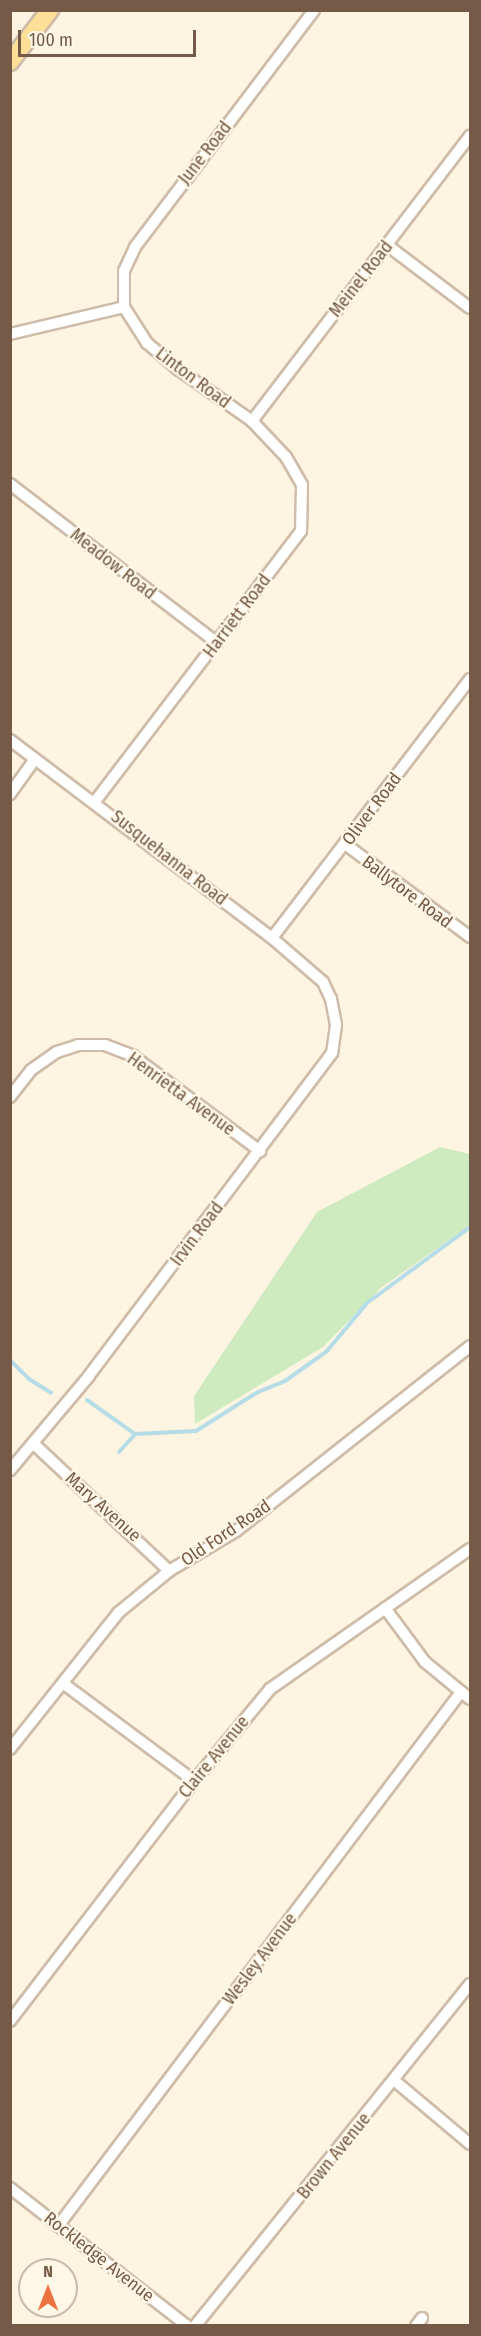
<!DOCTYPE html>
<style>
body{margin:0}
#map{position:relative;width:481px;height:2336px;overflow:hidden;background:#fdf4e1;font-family:"Fira Sans Condensed",sans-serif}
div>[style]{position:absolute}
.green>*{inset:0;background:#ceebbf}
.stream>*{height:4px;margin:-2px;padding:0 2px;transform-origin:2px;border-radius:2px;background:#b5dce7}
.roads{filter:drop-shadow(2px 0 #cebca8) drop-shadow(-2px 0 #cebca8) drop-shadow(0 2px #cebca8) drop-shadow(0 -2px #cebca8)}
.minor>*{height:10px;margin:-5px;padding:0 5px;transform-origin:5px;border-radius:5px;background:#fff}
.primary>*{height:16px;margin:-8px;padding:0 8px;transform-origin:8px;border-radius:8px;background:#fedf97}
span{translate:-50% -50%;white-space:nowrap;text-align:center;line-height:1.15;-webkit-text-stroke:4.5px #fff8e8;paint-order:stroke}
.street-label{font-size:18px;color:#755b47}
.frame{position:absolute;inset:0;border:12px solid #755b47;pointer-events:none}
.north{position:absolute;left:18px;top:2258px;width:60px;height:60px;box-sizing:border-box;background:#fff8e8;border:2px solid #c8b9a8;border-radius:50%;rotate:0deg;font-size:16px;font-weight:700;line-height:24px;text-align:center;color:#755b47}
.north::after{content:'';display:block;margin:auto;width:21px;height:27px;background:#ec7341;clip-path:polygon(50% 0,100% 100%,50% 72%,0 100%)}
.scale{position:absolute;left:18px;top:30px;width:178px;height:27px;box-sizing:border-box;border:3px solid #755b47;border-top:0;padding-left:8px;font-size:18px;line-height:21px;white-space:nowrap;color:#755b47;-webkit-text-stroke:4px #fff8e8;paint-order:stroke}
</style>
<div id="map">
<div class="green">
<div style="clip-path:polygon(440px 1147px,470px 1154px,470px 1225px,382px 1287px,323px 1347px,195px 1424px,194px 1396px,317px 1212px)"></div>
</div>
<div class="stream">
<div style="left:10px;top:1360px;width:27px;rotate:45deg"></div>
<div style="left:29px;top:1379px;width:26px;rotate:32deg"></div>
<div style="left:87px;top:1400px;width:59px;rotate:35.3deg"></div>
<div style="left:135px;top:1434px;width:61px;rotate:-2.8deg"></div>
<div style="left:196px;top:1431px;width:73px;rotate:-32.2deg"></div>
<div style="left:258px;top:1392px;width:29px;rotate:-22deg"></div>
<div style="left:285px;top:1381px;width:52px;rotate:-35.5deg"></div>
<div style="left:327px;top:1351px;width:62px;rotate:-50.2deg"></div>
<div style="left:367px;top:1303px;width:128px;rotate:-36.4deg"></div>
<div style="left:119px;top:1452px;width:24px;rotate:-48deg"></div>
</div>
<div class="roads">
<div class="minor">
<div style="left:387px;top:245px;width:104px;rotate:37.2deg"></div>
<div style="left:124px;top:307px;width:36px;rotate:-90deg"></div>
<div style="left:124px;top:271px;width:26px;rotate:-65deg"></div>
<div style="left:135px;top:247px;width:297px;rotate:-52.9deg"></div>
<div style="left:10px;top:334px;width:117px;rotate:-13.3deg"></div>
<div style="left:124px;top:307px;width:43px;rotate:57.4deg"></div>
<div style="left:147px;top:343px;width:42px;rotate:40.2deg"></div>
<div style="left:179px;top:370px;width:89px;rotate:34.9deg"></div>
<div style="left:252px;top:421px;width:50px;rotate:46.6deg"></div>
<div style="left:286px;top:457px;width:32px;rotate:60deg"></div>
<div style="left:302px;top:485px;width:46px;rotate:91.2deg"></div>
<div style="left:301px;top:531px;width:340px;rotate:127.3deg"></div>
<div style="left:252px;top:421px;width:359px;rotate:-52.6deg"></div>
<div style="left:10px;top:484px;width:261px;rotate:37.5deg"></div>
<div style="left:10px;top:740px;width:328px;rotate:37.1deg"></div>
<div style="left:272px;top:938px;width:67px;rotate:40.8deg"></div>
<div style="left:323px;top:982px;width:19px;rotate:65deg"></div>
<div style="left:331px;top:999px;width:26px;rotate:79deg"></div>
<div style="left:336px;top:1025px;width:28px;rotate:98deg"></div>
<div style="left:332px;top:1053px;width:404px;rotate:127deg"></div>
<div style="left:89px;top:1376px;width:123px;rotate:130deg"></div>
<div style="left:10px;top:794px;width:43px;rotate:-54.5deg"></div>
<div style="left:345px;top:844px;width:156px;rotate:36.6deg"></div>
<div style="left:272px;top:938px;width:326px;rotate:-52.6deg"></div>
<div style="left:10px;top:1097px;width:34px;rotate:-52deg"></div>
<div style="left:31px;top:1070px;width:32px;rotate:-35deg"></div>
<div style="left:57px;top:1052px;width:22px;rotate:-18deg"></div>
<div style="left:78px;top:1045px;width:27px"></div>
<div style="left:105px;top:1045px;width:30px;rotate:21deg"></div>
<div style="left:133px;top:1056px;width:159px;rotate:36.8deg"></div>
<div style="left:35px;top:1445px;width:184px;rotate:43.2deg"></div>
<div style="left:385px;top:1608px;width:67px;rotate:53.5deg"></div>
<div style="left:425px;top:1662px;width:58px;rotate:39.4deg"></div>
<div style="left:64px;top:1684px;width:162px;rotate:36.7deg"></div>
<div style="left:10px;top:1749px;width:174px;rotate:-51.5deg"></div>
<div style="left:118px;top:1613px;width:66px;rotate:-39.5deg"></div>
<div style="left:169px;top:1571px;width:78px;rotate:-30.8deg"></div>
<div style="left:236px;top:1531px;width:298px;rotate:-38.3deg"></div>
<div style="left:10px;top:2021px;width:302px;rotate:-52.5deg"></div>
<div style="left:194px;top:1781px;width:119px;rotate:-50.4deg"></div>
<div style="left:270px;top:1689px;width:244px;rotate:-35deg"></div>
<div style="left:395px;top:2081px;width:98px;rotate:40deg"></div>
<div style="left:10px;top:2188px;width:224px;rotate:37.9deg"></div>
<div style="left:58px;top:2226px;width:669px;rotate:-52.96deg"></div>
<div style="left:195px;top:2326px;width:439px;rotate:-51.2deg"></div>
<div style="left:416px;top:2326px;width:10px;rotate:-53deg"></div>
</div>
<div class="primary">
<div style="left:10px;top:62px;width:66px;rotate:-52.4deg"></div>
</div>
</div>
<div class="street-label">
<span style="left:205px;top:153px;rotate:-52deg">June Road</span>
<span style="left:361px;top:279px;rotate:-52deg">Meinel Road</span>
<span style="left:193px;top:378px;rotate:37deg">Linton Road</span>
<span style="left:113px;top:564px;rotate:38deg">Meadow Road</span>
<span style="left:237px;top:616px;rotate:-53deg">Harriett Road</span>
<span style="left:372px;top:809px;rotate:-53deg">Oliver Road</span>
<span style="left:169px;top:858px;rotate:38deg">Susquehanna Road</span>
<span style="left:407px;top:892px;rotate:37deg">Ballytore Road</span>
<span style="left:181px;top:1094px;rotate:36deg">Henrietta Avenue</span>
<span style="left:197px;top:1234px;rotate:-53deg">Irvin Road</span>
<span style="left:103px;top:1507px;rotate:42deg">Mary Avenue</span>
<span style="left:226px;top:1533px;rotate:-34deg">Old Ford Road</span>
<span style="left:214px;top:1757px;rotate:-51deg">Claire Avenue</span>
<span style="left:260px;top:1959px;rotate:-53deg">Wesley Avenue</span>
<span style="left:334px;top:2156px;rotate:-51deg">Brown Avenue</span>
<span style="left:99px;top:2257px;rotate:38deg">Rockledge Avenue</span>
</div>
<div class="frame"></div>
<div class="north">N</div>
<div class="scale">100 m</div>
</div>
